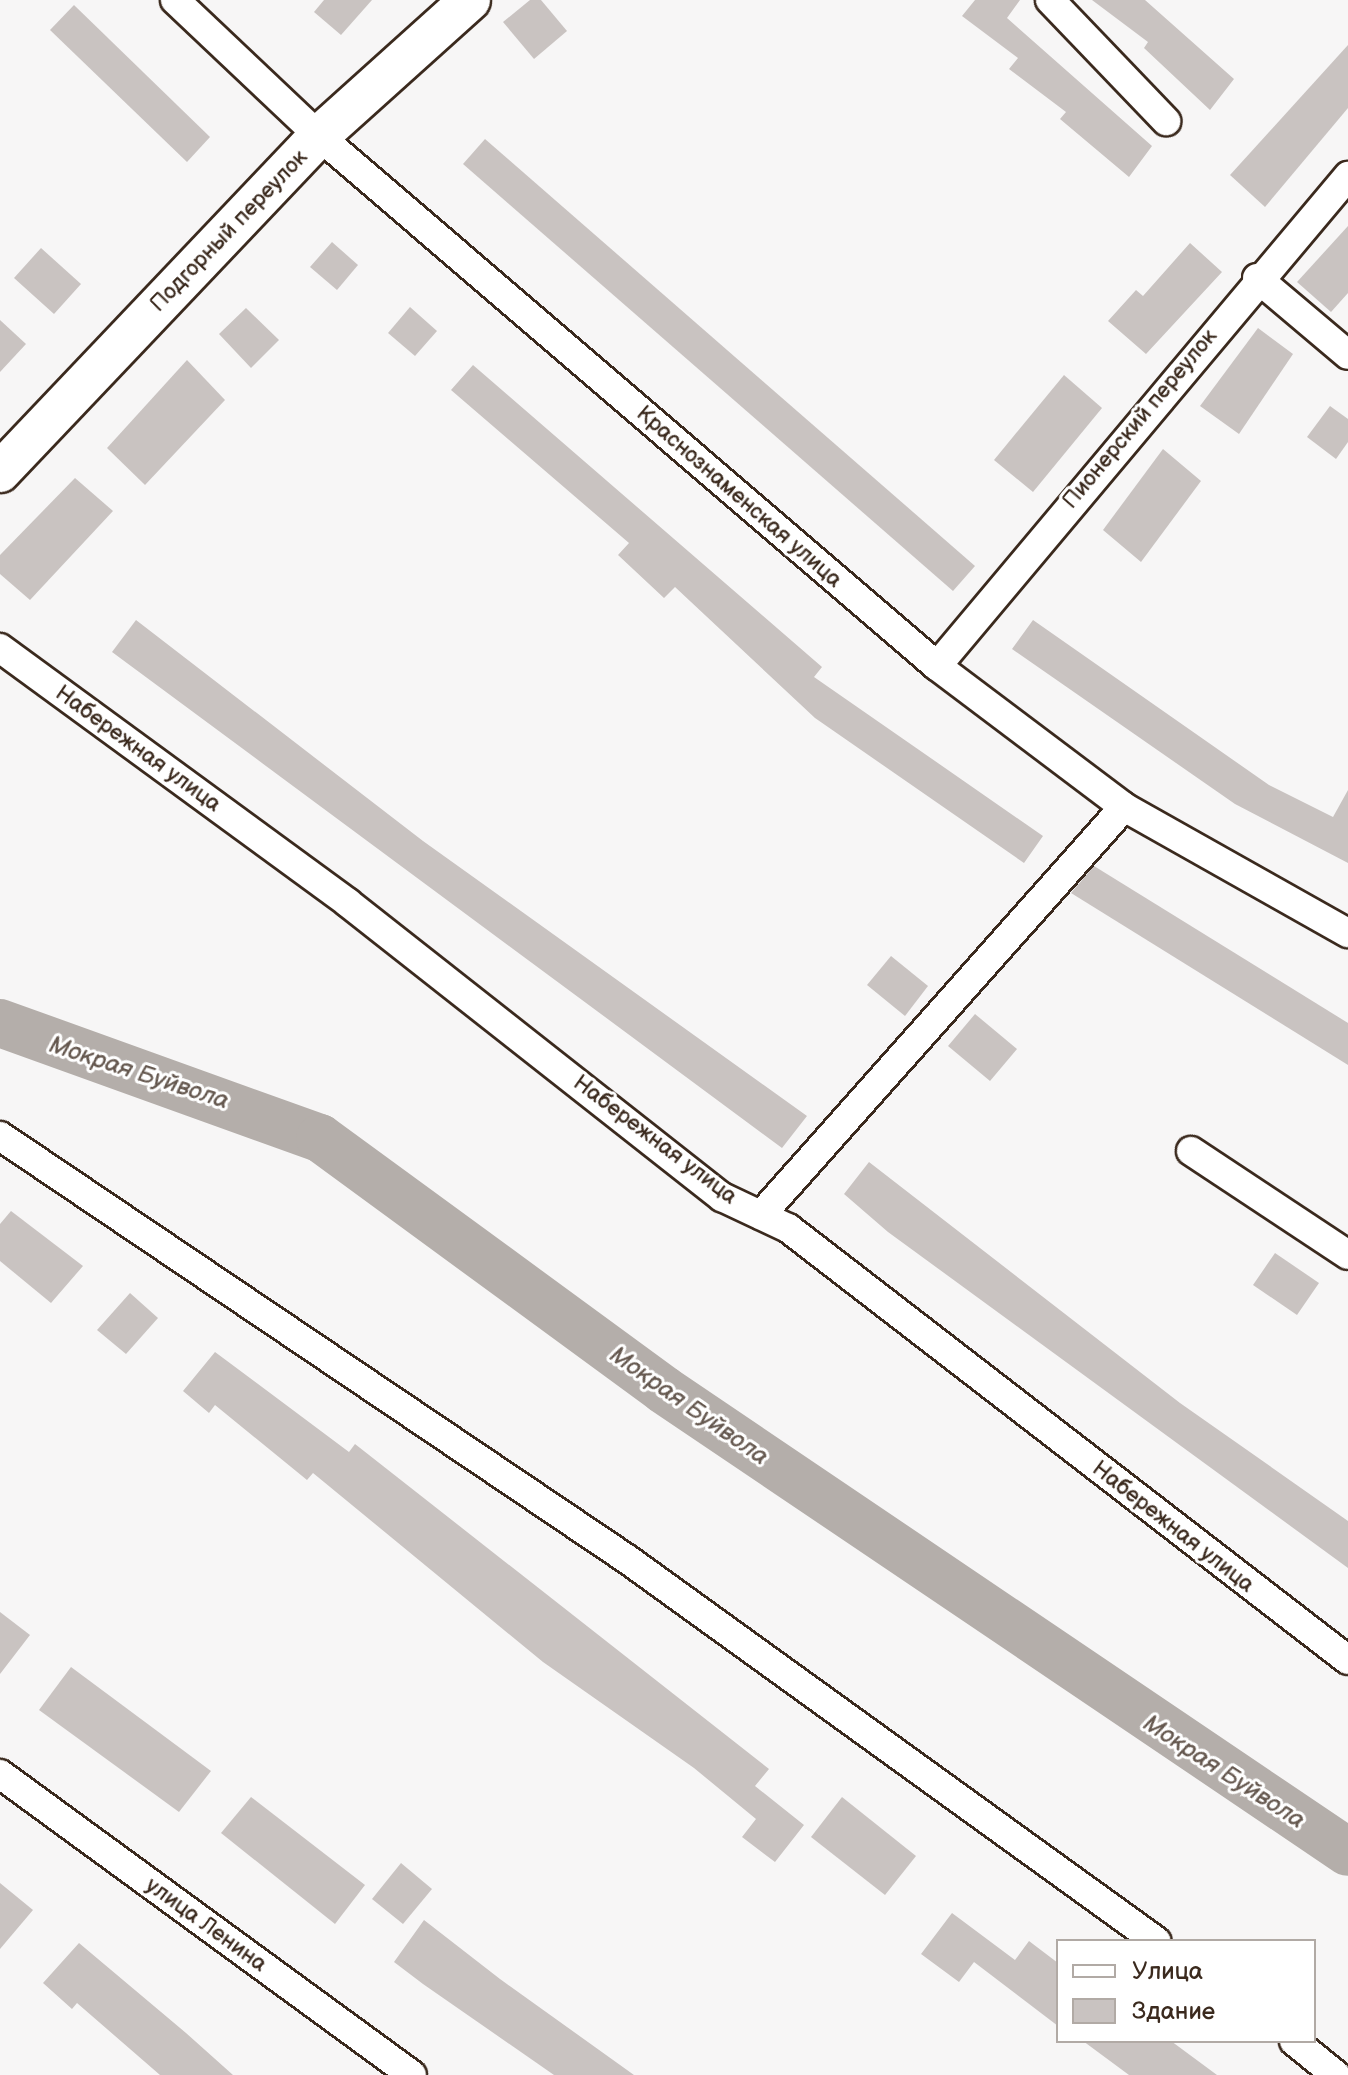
<!DOCTYPE html>
<meta charset="utf-8">
<style>
body{margin:0}
#map{position:relative;width:1348px;height:2075px;overflow:hidden;background:#f7f6f6;font-family:"Balsamiq Sans",sans-serif}
div>[style]{position:absolute}
.river>*{height:48px;margin:-24px;padding:0 24px;transform-origin:24px;border-radius:24px;background:#b4aeaa}
.building>*{inset:0;background:#c9c3c1}
.roads{filter:drop-shadow(2px 0 #3b2a1e) drop-shadow(-2px 0 #3b2a1e) drop-shadow(0 2px #3b2a1e) drop-shadow(0 -2px #3b2a1e)}
.street>*{height:28px;margin:-14px;padding:0 14px;transform-origin:14px;border-radius:14px;background:#fff}
.secondary>*{height:40px;margin:-20px;padding:0 20px;transform-origin:20px;border-radius:20px;background:#fff}
span{translate:-50% -50%;white-space:nowrap;text-align:center;line-height:1.15;-webkit-text-stroke:6px #fff;paint-order:stroke}
.street-label{font-size:22px;color:#3b2a1e}
.water-label{font-size:24px;color:#65584f;font-style:italic}
.legend{position:absolute;left:1056px;top:1939px;width:260px;height:104px;box-sizing:border-box;background:#fff;border:2px solid #b1aaa5;margin:0;padding:10px 14px;list-style:none;font-size:24px;color:#3b2a1e}
.legend li{display:flex;align-items:center;gap:16px;height:40px}
.legend b{width:40px;border:2px solid #b1aaa5}
</style>
<div id="map">
<div class="river">
<i style="left:0;top:1023px;width:340px;rotate:19.8deg"></i>
<i style="left:320px;top:1138px;width:426px;rotate:36.2deg"></i>
<i style="left:664px;top:1390px;width:825px;rotate:34.04deg"></i>
</div>
<div class="building">
<i style="clip-path:polygon(324px 0,372px 0,341px 35px,314px 12px)"></i>
<i style="clip-path:polygon(530px 0,541px 0,567px 31px,534px 59px,503px 22px)"></i>
<i style="clip-path:polygon(975px 0,1020px 0,1007px 18px,1152px 146px,1129px 177px,1060px 119px,1066px 112px,1009px 69px,1018px 58px,962px 16px)"></i>
<i style="clip-path:polygon(1092px 0,1145px 0,1234px 79px,1210px 110px,1144px 48px,1148px 42px)"></i>
<i style="clip-path:polygon(74px 5px,210px 137px,187px 162px,50px 30px)"></i>
<i style="clip-path:polygon(1348px 45px,1348px 108px,1265px 207px,1230px 175px)"></i>
<i style="clip-path:polygon(485px 139px,975px 566px,953px 591px,463px 164px)"></i>
<i style="clip-path:polygon(1348px 226px,1348px 293px,1331px 312px,1297px 282px)"></i>
<i style="clip-path:polygon(332px 242px,358px 265px,337px 290px,310px 267px)"></i>
<i style="clip-path:polygon(1190px 243px,1222px 272px,1146px 354px,1108px 321px,1136px 290px,1143px 296px)"></i>
<i style="clip-path:polygon(41px 248px,81px 284px,54px 314px,14px 278px)"></i>
<i style="clip-path:polygon(410px 307px,437px 331px,415px 356px,388px 333px)"></i>
<i style="clip-path:polygon(246px 308px,279px 340px,251px 368px,219px 334px)"></i>
<i style="clip-path:polygon(0 320px,26px 344px,0 372px)"></i>
<i style="clip-path:polygon(1258px 328px,1293px 354px,1239px 434px,1200px 406px)"></i>
<i style="clip-path:polygon(187px 360px,225px 400px,145px 485px,107px 448px)"></i>
<i style="clip-path:polygon(473px 365px,822px 667px,814px 677px,1043px 836px,1024px 863px,815px 718px,675px 587px,664px 598px,618px 555px,629px 543px,451px 390px)"></i>
<i style="clip-path:polygon(1064px 375px,1102px 408px,1033px 492px,994px 460px)"></i>
<i style="clip-path:polygon(1330px 406px,1348px 419px,1348px 442px,1336px 459px,1307px 437px)"></i>
<i style="clip-path:polygon(1163px 449px,1201px 481px,1141px 562px,1103px 530px)"></i>
<i style="clip-path:polygon(75px 478px,113px 511px,30px 600px,0 574px,0 555px)"></i>
<i style="clip-path:polygon(136px 620px,423px 841px,807px 1116px,782px 1148px,112px 652px)"></i>
<i style="clip-path:polygon(1033px 620px,1269px 785px,1333px 817px,1348px 790px,1348px 863px,1235px 804px,1012px 649px)"></i>
<i style="clip-path:polygon(1094px 866px,1348px 1023px,1348px 1065px,1071px 893px)"></i>
<i style="clip-path:polygon(891px 956px,928px 986px,905px 1016px,867px 985px)"></i>
<i style="clip-path:polygon(975px 1014px,1017px 1049px,990px 1081px,948px 1046px)"></i>
<i style="clip-path:polygon(869px 1162px,1180px 1403px,1348px 1521px,1348px 1568px,888px 1232px,844px 1194px)"></i>
<i style="clip-path:polygon(11px 1211px,83px 1266px,51px 1303px,0 1261px,0 1224px)"></i>
<i style="clip-path:polygon(1275px 1253px,1319px 1283px,1297px 1315px,1253px 1285px)"></i>
<i style="clip-path:polygon(130px 1293px,158px 1318px,126px 1354px,97px 1330px)"></i>
<i style="clip-path:polygon(215px 1352px,349px 1452px,355px 1444px,769px 1769px,755px 1786px,804px 1825px,775px 1862px,742px 1837px,756px 1819px,694px 1768px,543px 1662px,313px 1473px,307px 1480px,215px 1405px,209px 1413px,183px 1391px)"></i>
<i style="clip-path:polygon(0 1612px,30px 1635px,0 1674px)"></i>
<i style="clip-path:polygon(71px 1667px,211px 1771px,179px 1812px,39px 1710px)"></i>
<i style="clip-path:polygon(251px 1797px,365px 1885px,335px 1924px,221px 1833px)"></i>
<i style="clip-path:polygon(842px 1797px,916px 1856px,885px 1895px,811px 1837px)"></i>
<i style="clip-path:polygon(401px 1863px,432px 1889px,403px 1924px,372px 1899px)"></i>
<i style="clip-path:polygon(0 1883px,33px 1910px,0 1949px)"></i>
<i style="clip-path:polygon(952px 1913px,1015px 1960px,1029px 1941px,1058px 1963px,1058px 2026px,974px 1962px,959px 1982px,921px 1954px)"></i>
<i style="clip-path:polygon(424px 1920px,500px 1979px,634px 2075px,554px 2075px,423px 1984px,394px 1962px)"></i>
<i style="clip-path:polygon(79px 1943px,186px 2033px,233px 2075px,160px 2075px,77px 2003px,72px 2009px,43px 1983px)"></i>
<i style="clip-path:polygon(1083px 2041px,1171px 2041px,1217px 2075px,1129px 2075px)"></i>
</div>
<div class="roads">
<div class="street">
<i style="left:175px;top:0;width:198px;rotate:43.4deg"></i>
<i style="left:319px;top:136px;width:814px;rotate:40.62deg"></i>
<i style="left:937px;top:666px;width:234px;rotate:37deg"></i>
<i style="left:1124px;top:807px;width:257px;rotate:29.4deg"></i>
<i style="left:1050px;top:0;width:168px;rotate:46.2deg"></i>
<i style="left:1257px;top:278px;width:119px;rotate:40.2deg"></i>
<i style="left:0;top:648px;width:431px;rotate:36.2deg"></i>
<i style="left:348px;top:903px;width:476px;rotate:38.2deg"></i>
<i style="left:722px;top:1197px;width:73px;rotate:25.2deg"></i>
<i style="left:788px;top:1228px;width:707px;rotate:37.65deg"></i>
<i style="left:937px;top:666px;width:640px;rotate:-50.01deg"></i>
<i style="left:0;top:1136px;width:756px;rotate:34.01deg"></i>
<i style="left:627px;top:1559px;width:653px;rotate:35.83deg"></i>
<i style="left:1191px;top:1151px;width:188px;rotate:33.5deg"></i>
<i style="left:761px;top:1215px;width:546px;rotate:-48.34deg"></i>
<i style="left:0;top:1774px;width:510px;rotate:36.15deg"></i>
<i style="left:1294px;top:2041px;width:54px;rotate:39deg"></i>
</div>
<div class="secondary">
<i style="left:0;top:472px;width:463px;rotate:-46.5deg"></i>
<i style="left:319px;top:136px;width:203px;rotate:-42deg"></i>
</div>
</div>
<div class="street-label">
<span style="left:229px;top:231px;rotate:-46deg">Подгорный переулок</span>
<span style="left:1140px;top:419px;rotate:-50deg">Пионерский переулок</span>
<span style="left:739px;top:497px;rotate:41deg">Краснознаменская улица</span>
<span style="left:138px;top:749px;rotate:36deg">Набережная улица</span>
<span style="left:655px;top:1140px;rotate:37deg">Набережная улица</span>
<span style="left:1173px;top:1527px;rotate:38deg">Набережная улица</span>
<span style="left:206px;top:1925px;rotate:36deg">улица Ленина</span>
</div>
<div class="water-label">
<span style="left:139px;top:1073px;rotate:18deg">Мокрая Буйвола</span>
<span style="left:689px;top:1406px;rotate:35deg">Мокрая Буйвола</span>
<span style="left:1224px;top:1772px;rotate:33deg">Мокрая Буйвола</span>
</div>
<ul class="legend">
<li><b style="height:10px;background:#fff"></b>Улица</li>
<li><b style="height:22px;background:#c9c3c1"></b>Здание</li>
</ul>
</div>
